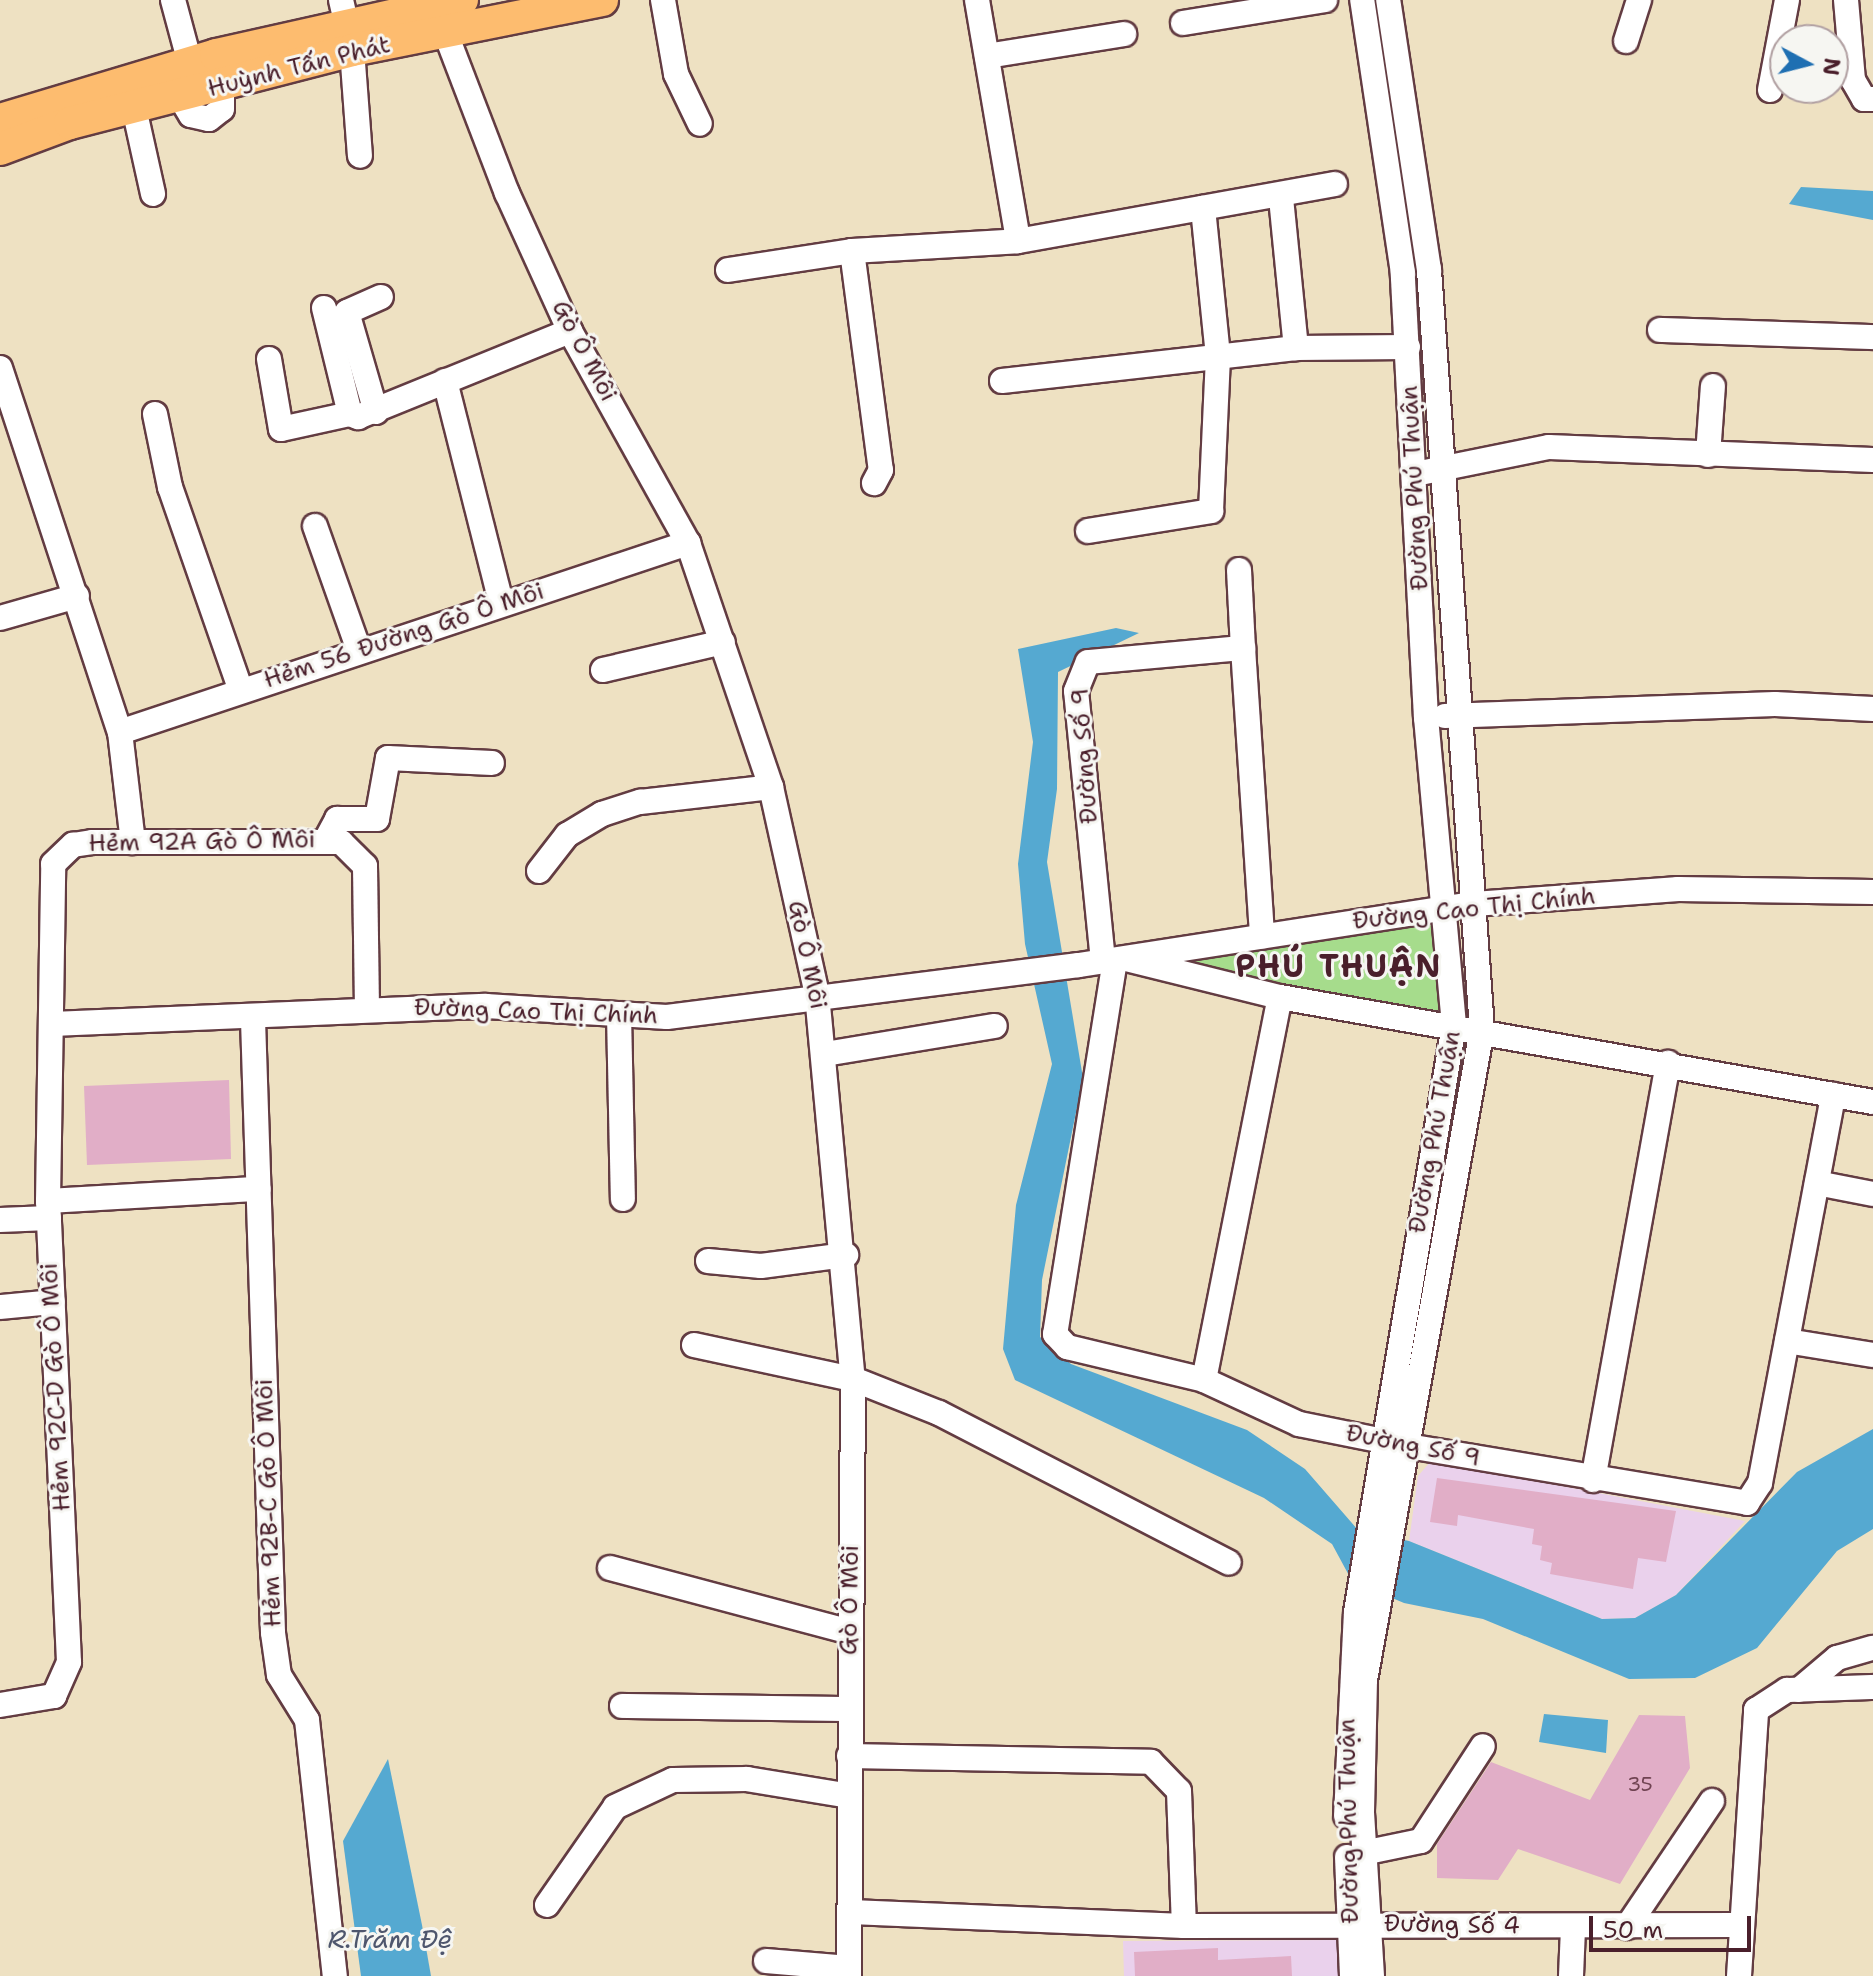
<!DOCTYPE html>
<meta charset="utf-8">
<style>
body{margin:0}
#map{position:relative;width:1873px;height:1976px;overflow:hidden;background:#eee1c2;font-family:"Shantell Sans",sans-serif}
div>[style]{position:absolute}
.built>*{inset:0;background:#ead1ec}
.green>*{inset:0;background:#a6dc8c}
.water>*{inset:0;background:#55a9d1}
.building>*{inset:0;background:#e1aec7}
.roads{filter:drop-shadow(2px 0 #633c42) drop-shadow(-2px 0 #633c42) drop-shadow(0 2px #633c42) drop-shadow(0 -2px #633c42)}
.minor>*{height:24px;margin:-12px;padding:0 12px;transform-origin:12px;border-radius:12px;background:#fff}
.major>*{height:32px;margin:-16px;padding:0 16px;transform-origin:16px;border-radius:16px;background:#fdbc6f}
span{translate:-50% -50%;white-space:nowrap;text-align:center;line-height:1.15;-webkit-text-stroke:6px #f6f6f2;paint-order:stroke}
.number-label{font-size:20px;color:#704352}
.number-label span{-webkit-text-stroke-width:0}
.street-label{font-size:24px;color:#4a1f2b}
.water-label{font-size:26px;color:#4e566d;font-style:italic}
.district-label{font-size:32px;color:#4a1f2b;font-weight:700;letter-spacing:2px}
.north{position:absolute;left:1769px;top:24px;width:80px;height:80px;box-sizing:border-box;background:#f6f6f2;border:2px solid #b1a0a2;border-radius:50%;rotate:97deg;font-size:22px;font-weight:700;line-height:32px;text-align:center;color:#4a1f2b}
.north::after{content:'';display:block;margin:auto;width:28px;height:36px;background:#1f6fb2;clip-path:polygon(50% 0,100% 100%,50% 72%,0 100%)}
.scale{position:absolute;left:1589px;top:1916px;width:162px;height:36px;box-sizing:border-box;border:4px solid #4a1f2b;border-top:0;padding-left:10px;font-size:24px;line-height:28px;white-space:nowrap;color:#4a1f2b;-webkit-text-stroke:6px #f6f6f2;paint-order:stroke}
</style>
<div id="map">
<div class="built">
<i style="clip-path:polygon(1431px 1461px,1745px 1521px,1676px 1595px,1635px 1618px,1602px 1619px,1409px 1541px,1418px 1476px)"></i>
<i style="clip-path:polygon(1345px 1940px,1346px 1976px,1124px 1976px,1123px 1941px)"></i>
</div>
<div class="green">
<i style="clip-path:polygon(1431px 920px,1440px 922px,1445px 1008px,1431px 1013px,1210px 975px,1179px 961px)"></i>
</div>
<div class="water">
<i style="clip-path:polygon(1801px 187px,1873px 191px,1873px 220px,1789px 204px)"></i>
<i style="clip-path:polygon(1116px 628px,1139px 633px,1058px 672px,1057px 789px,1047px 862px,1083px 1078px,1042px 1280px,1040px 1337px,1071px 1364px,1247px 1430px,1305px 1469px,1358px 1530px,1409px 1541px,1602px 1619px,1635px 1618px,1676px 1595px,1797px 1472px,1873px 1429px,1873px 1529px,1837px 1551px,1757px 1648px,1695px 1678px,1629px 1679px,1483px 1619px,1404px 1603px,1352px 1581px,1332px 1544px,1264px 1498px,1015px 1380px,1003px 1349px,1016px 1205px,1052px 1064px,1025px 944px,1018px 864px,1033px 742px,1018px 649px)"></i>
<i style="clip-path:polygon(1544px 1714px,1608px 1720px,1606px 1753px,1539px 1742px)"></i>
<i style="clip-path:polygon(388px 1759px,422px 1925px,431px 1976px,361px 1976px,343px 1841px)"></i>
</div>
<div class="building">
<i style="clip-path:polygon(229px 1080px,231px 1159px,87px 1165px,84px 1086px)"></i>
<i style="clip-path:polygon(1437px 1478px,1676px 1511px,1666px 1562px,1638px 1558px,1633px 1589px,1550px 1574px,1552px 1563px,1540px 1560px,1542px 1546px,1532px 1544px,1534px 1529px,1458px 1515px,1457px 1526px,1430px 1522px)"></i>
<i style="clip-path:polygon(1639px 1715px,1685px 1716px,1690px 1768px,1620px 1884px,1518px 1849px,1498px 1880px,1437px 1878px,1437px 1844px,1491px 1762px,1590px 1800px)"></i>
<i style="clip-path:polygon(1218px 1948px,1218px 1960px,1291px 1956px,1292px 1976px,1135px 1976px,1134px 1952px)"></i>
</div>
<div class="roads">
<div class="minor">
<i style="left:173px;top:0;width:65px;rotate:74.9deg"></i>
<i style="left:341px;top:0;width:26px;rotate:77deg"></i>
<i style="left:663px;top:0;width:75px;rotate:80deg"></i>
<i style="left:676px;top:74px;width:55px;rotate:64.4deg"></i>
<i style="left:977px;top:0;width:244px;rotate:80.3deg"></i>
<i style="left:1846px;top:0;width:80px;rotate:85deg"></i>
<i style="left:1853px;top:80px;width:22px;rotate:60deg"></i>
<i style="left:1864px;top:99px;width:9px"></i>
<i style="left:439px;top:16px;width:190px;rotate:69deg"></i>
<i style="left:507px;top:193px;width:152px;rotate:65.5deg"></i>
<i style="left:570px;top:331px;width:243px;rotate:60.9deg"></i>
<i style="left:688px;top:543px;width:258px;rotate:71.2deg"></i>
<i style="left:771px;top:787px;width:212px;rotate:77.5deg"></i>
<i style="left:817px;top:994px;width:387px;rotate:84.7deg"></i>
<i style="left:853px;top:1379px;width:597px;rotate:90.38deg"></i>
<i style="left:1183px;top:23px;width:144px;rotate:-9.2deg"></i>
<i style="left:1626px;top:41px;width:43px;rotate:-72.4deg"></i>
<i style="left:352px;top:50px;width:106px;rotate:85.7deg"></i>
<i style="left:987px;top:56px;width:139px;rotate:-9.1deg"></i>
<i style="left:1770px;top:90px;width:92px;rotate:-79.3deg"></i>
<i style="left:180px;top:97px;width:21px;rotate:59deg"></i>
<i style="left:191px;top:115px;width:18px;rotate:13deg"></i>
<i style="left:209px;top:119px;width:16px;rotate:-38deg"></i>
<i style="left:222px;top:109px;width:23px;rotate:-90deg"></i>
<i style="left:134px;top:108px;width:88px;rotate:77.5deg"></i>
<i style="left:1281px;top:198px;width:151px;rotate:84.3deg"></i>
<i style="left:852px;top:251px;width:221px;rotate:82.5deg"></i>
<i style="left:881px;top:470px;width:15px;rotate:118deg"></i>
<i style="left:728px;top:270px;width:125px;rotate:-8.7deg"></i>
<i style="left:852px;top:251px;width:166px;rotate:-3.4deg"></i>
<i style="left:1018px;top:241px;width:322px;rotate:-10.2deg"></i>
<i style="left:324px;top:308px;width:109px;rotate:76.2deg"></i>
<i style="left:350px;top:414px;width:9px;rotate:21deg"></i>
<i style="left:358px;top:417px;width:229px;rotate:-22.1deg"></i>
<i style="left:1660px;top:330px;width:213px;rotate:1.9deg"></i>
<i style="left:269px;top:359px;width:71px;rotate:80.3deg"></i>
<i style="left:281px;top:429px;width:71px;rotate:-12.3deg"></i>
<i style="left:0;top:368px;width:383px;rotate:71.8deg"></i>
<i style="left:120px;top:732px;width:111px;rotate:83.3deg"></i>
<i style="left:445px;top:381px;width:229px;rotate:75.8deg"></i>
<i style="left:1002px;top:381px;width:296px;rotate:-6.4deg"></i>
<i style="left:1296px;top:348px;width:112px;rotate:-0.5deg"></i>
<i style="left:376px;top:412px;width:104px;rotate:-106.2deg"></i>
<i style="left:347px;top:312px;width:37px;rotate:-24deg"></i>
<i style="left:155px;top:414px;width:75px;rotate:78.4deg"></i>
<i style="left:170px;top:487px;width:216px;rotate:70.8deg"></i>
<i style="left:1708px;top:455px;width:69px;rotate:-85.9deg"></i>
<i style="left:1425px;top:472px;width:126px;rotate:-11.4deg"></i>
<i style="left:1549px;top:447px;width:324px;rotate:2.3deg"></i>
<i style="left:315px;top:526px;width:132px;rotate:70.5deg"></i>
<i style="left:1088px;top:531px;width:125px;rotate:-9.2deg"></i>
<i style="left:1211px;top:511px;width:155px;rotate:-87.4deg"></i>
<i style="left:1218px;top:356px;width:149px;rotate:-95.8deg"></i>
<i style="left:1239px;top:570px;width:78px;rotate:87.1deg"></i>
<i style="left:0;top:618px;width:80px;rotate:-15.9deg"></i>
<i style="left:603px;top:670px;width:123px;rotate:-13.1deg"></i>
<i style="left:1445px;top:716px;width:330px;rotate:-2.1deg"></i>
<i style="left:1775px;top:704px;width:98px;rotate:2.9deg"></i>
<i style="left:120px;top:732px;width:599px;rotate:-18.4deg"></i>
<i style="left:326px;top:840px;width:24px;rotate:-62deg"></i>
<i style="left:337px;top:819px;width:40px"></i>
<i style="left:377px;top:819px;width:62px;rotate:-79.8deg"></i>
<i style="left:388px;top:758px;width:104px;rotate:2.8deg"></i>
<i style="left:539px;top:871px;width:46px;rotate:-52.1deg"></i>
<i style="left:567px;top:835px;width:41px;rotate:-31deg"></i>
<i style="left:602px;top:814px;width:40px;rotate:-18deg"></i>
<i style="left:640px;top:802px;width:132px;rotate:-6.5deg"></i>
<i style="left:1126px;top:959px;width:159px;rotate:13.9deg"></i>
<i style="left:1280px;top:997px;width:602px;rotate:10.04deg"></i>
<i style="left:1115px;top:960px;width:379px;rotate:99.1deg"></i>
<i style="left:1055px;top:1334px;width:18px;rotate:47deg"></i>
<i style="left:1067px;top:1347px;width:141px;rotate:13.5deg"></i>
<i style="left:1204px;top:1380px;width:105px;rotate:24.9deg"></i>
<i style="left:1299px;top:1424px;width:111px;rotate:11.4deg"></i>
<i style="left:1408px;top:1446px;width:344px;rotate:9.5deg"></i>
<i style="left:1747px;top:1503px;width:24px;rotate:-57deg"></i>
<i style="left:1760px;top:1483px;width:395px;rotate:-79.3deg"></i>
<i style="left:1103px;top:961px;width:271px;rotate:-95.7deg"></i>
<i style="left:1076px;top:691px;width:31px;rotate:-68deg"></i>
<i style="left:1088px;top:662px;width:156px;rotate:-5.2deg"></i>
<i style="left:1243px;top:648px;width:289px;rotate:86.2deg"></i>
<i style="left:619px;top:1014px;width:185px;rotate:88.8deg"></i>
<i style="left:253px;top:1020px;width:613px;rotate:88.13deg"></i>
<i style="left:273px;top:1633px;width:42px;rotate:81.9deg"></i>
<i style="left:279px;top:1675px;width:53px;rotate:58.1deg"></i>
<i style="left:307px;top:1720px;width:258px;rotate:83.8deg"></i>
<i style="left:52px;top:1024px;width:434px;rotate:-2.4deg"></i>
<i style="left:486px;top:1006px;width:181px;rotate:3.5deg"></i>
<i style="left:667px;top:1017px;width:415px;rotate:-7.2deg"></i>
<i style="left:1079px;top:965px;width:400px;rotate:-8.8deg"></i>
<i style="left:1474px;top:904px;width:205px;rotate:-4.2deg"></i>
<i style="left:1678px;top:889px;width:195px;rotate:0.9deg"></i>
<i style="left:825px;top:1054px;width:172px;rotate:-9.4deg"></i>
<i style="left:1817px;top:1183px;width:57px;rotate:11.1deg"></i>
<i style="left:48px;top:1201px;width:211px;rotate:-3.3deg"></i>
<i style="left:0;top:1220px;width:49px;rotate:-2.3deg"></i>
<i style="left:708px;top:1261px;width:53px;rotate:5.4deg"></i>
<i style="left:761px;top:1266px;width:86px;rotate:-7.4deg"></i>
<i style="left:0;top:1307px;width:53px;rotate:-5.4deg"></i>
<i style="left:1787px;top:1341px;width:87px;rotate:9.2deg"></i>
<i style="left:694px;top:1345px;width:163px;rotate:12.1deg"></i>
<i style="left:853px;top:1379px;width:92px;rotate:21.6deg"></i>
<i style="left:939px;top:1413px;width:326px;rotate:27.3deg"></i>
<i style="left:1204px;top:1380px;width:390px;rotate:-78.8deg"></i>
<i style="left:1593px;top:1480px;width:424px;rotate:-79.8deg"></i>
<i style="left:610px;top:1568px;width:248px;rotate:14.9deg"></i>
<i style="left:1799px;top:1690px;width:50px;rotate:-40.1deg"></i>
<i style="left:1837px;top:1658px;width:37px;rotate:-16deg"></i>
<i style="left:0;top:1705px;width:55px;rotate:-9.5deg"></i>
<i style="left:54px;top:1696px;width:37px;rotate:-66deg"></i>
<i style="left:69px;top:1662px;width:461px;rotate:-92.6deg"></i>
<i style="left:48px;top:1201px;width:337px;rotate:-89.1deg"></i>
<i style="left:53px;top:864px;width:28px;rotate:-44deg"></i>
<i style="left:73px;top:845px;width:19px;rotate:-9deg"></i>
<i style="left:92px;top:842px;width:249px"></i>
<i style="left:341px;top:842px;width:34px;rotate:45deg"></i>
<i style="left:365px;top:866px;width:144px;rotate:89.2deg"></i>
<i style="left:622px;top:1706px;width:227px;rotate:0.8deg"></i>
<i style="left:849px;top:1756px;width:302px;rotate:1.1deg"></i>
<i style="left:1151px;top:1762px;width:40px;rotate:46deg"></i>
<i style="left:1179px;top:1791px;width:135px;rotate:87.9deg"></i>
<i style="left:1346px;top:1816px;width:204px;rotate:-87.2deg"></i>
<i style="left:1356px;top:1612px;width:595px;rotate:-80.52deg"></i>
<i style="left:1454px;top:1025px;width:308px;rotate:-95.2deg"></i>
<i style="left:1426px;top:718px;width:446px;rotate:-93deg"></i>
<i style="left:1403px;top:273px;width:276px;rotate:-98.5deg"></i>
<i style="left:1363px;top:1853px;width:59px;rotate:-11.7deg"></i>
<i style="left:1421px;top:1841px;width:113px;rotate:-56.9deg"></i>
<i style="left:1347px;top:1857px;width:119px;rotate:87.6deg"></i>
<i style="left:547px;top:1905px;width:119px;rotate:-55.2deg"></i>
<i style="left:615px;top:1807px;width:64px;rotate:-25deg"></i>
<i style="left:673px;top:1780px;width:74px;rotate:-0.8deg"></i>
<i style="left:747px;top:1779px;width:104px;rotate:9.4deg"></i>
<i style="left:851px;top:1912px;width:333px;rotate:2.4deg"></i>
<i style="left:1184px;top:1926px;width:556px;rotate:-0.1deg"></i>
<i style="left:1627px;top:1927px;width:152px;rotate:-56deg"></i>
<i style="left:766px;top:1961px;width:83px;rotate:4.8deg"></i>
<i style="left:1372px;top:1976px;width:164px;rotate:-93.5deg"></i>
<i style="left:1362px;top:1812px;width:132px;rotate:-88.7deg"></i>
<i style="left:1365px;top:1680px;width:660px;rotate:-79.8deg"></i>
<i style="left:1482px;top:1030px;width:762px;rotate:-93.99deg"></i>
<i style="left:1429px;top:270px;width:273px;rotate:-98.6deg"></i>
<i style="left:1571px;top:1976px;width:48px;rotate:-87.6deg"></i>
<i style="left:1739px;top:1976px;width:267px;rotate:-86.3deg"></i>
<i style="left:1756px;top:1710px;width:37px;rotate:-33deg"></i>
<i style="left:1787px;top:1690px;width:86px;rotate:-2deg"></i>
</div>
<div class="major">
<i style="left:0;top:120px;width:226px;rotate:-16.7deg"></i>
<i style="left:216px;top:55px;width:252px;rotate:-12.6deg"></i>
<i style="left:0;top:149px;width:75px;rotate:-20.4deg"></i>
<i style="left:70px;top:123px;width:291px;rotate:-14.5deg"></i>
<i style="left:352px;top:50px;width:255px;rotate:-11.3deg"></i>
</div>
</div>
<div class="number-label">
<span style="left:1640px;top:1784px">35</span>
</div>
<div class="street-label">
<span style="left:299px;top:67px;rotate:-14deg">Huỳnh Tấn Phát</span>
<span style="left:584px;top:351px;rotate:62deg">Gò Ô Môi</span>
<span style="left:1415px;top:488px;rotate:-93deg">Đường Phú Thuận</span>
<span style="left:404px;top:636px;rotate:-18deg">Hẻm 56 Đường Gò Ô Môi</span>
<span style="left:1085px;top:756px;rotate:-94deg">Đường Số 9</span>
<span style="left:202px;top:842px;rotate:-1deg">Hẻm 92A Gò Ô Môi</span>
<span style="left:1474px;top:909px;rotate:-6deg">Đường Cao Thị Chính</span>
<span style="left:807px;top:955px;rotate:78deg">Gò Ô Môi</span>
<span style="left:536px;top:1012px;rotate:2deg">Đường Cao Thị Chính</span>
<span style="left:1435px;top:1132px;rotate:-80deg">Đường Phú Thuận</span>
<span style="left:56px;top:1387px;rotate:-93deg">Hẻm 92C-D Gò Ô Môi</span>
<span style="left:1413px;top:1446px;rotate:11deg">Đường Số 9</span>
<span style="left:269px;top:1503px;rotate:-92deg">Hẻm 92B-C Gò Ô Môi</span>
<span style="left:850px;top:1600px;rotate:-89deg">Gò Ô Môi</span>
<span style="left:1349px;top:1821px;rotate:-91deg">Đường Phú Thuận</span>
<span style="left:1452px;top:1925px;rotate:1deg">Đường Số 4</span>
</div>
<div class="water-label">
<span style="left:390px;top:1939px">R.Trăm Đệ</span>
</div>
<div class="district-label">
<span style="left:1339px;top:966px">PHÚ THUẬN</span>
</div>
<div class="north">N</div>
<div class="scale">50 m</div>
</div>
